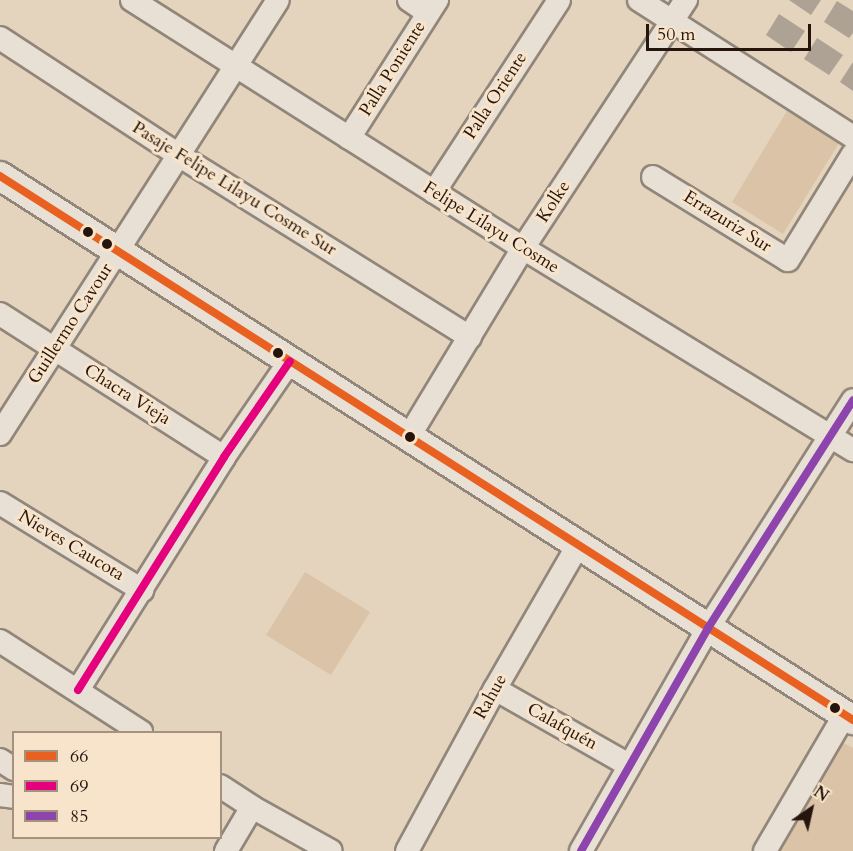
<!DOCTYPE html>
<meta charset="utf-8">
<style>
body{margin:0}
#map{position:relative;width:853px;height:851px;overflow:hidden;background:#e4d4be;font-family:Cardo,serif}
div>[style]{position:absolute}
.green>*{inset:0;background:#dac3a6}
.building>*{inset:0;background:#aea294}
.roads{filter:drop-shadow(2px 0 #918679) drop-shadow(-2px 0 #918679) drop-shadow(0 2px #918679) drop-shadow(0 -2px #918679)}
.minor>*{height:22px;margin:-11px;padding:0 11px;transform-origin:11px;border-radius:11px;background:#e8e0d5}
.tertiary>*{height:28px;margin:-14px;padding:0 14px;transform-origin:14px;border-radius:14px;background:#e8e0d5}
.bus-1>*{height:8px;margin:-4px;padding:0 4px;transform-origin:4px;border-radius:4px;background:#e86121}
.bus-2>*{height:8px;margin:-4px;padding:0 4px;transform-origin:4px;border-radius:4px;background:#e5007d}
.bus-3>*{height:8px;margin:-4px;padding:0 4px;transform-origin:4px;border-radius:4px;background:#8e44ad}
.dots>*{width:16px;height:16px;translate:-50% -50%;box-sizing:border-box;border:3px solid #f8e4ca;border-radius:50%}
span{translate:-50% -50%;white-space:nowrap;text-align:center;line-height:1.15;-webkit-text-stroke:6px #f8e4ca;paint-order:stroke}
.street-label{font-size:18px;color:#25150d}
.legend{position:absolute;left:12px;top:731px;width:210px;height:108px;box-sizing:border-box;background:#f8e4ca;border:2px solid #a4917e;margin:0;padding:8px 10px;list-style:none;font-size:18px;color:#25150d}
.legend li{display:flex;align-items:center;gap:12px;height:30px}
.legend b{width:30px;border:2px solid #a4917e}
.north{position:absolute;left:781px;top:779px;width:60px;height:60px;-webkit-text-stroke:4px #f8e4ca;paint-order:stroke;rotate:34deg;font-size:16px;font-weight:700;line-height:24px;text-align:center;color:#25150d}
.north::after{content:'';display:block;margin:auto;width:21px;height:27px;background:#25150d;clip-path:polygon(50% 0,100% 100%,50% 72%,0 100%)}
.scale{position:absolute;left:646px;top:24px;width:165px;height:27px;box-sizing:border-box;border:3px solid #25150d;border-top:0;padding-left:8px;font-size:18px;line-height:21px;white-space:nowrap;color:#25150d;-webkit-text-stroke:4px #f8e4ca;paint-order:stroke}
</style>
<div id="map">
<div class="green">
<i style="clip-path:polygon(787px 111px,839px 143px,783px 234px,732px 202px)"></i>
<i style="clip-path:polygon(305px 572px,370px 612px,331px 675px,266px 635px)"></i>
<i style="clip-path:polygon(840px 741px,853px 748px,853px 851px,775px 851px)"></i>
</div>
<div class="building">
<i style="clip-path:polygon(789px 0,821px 0,811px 15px)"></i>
<i style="clip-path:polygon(837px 1px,853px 11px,853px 33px,849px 38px,824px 22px)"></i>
<i style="clip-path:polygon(779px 14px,805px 31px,791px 52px,766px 35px)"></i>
<i style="clip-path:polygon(817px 38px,843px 55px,829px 75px,804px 59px)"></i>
<i style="clip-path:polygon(853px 62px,853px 91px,840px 82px)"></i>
</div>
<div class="roads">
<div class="minor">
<i style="left:132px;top:0;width:463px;rotate:32.4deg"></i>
<i style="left:523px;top:248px;width:387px;rotate:31.5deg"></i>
<i style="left:409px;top:0;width:23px;rotate:34deg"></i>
<i style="left:639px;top:0;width:254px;rotate:32.6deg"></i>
<i style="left:0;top:38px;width:215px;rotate:33.2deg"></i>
<i style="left:180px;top:156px;width:342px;rotate:32deg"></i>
<i style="left:349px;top:138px;width:164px;rotate:-57.5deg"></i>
<i style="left:653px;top:177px;width:158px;rotate:31.6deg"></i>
<i style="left:788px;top:260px;width:124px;rotate:-58.5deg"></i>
<i style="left:434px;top:192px;width:229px;rotate:-56.9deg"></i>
<i style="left:0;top:314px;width:266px;rotate:32.6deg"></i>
<i style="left:0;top:434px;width:515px;rotate:-57.36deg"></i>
<i style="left:408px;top:438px;width:222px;rotate:-58.8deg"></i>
<i style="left:523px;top:248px;width:297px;rotate:-56.7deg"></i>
<i style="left:0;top:503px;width:167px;rotate:31.5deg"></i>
<i style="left:0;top:641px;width:168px;rotate:32.8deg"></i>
<i style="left:495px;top:689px;width:154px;rotate:29.6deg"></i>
<i style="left:78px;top:690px;width:275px;rotate:-57.9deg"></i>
<i style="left:224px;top:457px;width:116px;rotate:-55.5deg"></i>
<i style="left:0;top:760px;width:17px;rotate:33deg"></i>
<i style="left:220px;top:786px;width:38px;rotate:33deg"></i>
<i style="left:252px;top:807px;width:90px;rotate:29.1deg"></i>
<i style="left:0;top:795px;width:14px;rotate:8deg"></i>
<i style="left:226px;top:851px;width:51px;rotate:-59.4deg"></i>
<i style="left:407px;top:851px;width:184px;rotate:-61.5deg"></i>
<i style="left:495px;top:689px;width:166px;rotate:-60deg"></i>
<i style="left:581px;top:851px;width:257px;rotate:-60.3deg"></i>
<i style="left:708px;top:628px;width:270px;rotate:-57.5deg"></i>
<i style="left:765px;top:851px;width:159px;rotate:-59.7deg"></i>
</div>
<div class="tertiary">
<i style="left:0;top:176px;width:1012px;rotate:32.53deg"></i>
</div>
</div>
<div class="bus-1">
<i style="left:0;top:176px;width:1012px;rotate:32.53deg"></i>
</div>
<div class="bus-2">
<i style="left:78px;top:690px;width:275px;rotate:-57.9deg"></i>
<i style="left:224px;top:457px;width:116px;rotate:-55.5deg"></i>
</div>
<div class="bus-3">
<i style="left:581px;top:851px;width:257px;rotate:-60.3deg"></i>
<i style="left:708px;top:628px;width:270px;rotate:-57.5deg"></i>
</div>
<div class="dots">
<i style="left:88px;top:232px;background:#25150d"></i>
<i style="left:107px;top:244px;background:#25150d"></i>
<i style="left:278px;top:353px;background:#25150d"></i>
<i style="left:410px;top:437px;background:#25150d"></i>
<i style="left:835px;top:708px;background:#25150d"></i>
</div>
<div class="street-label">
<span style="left:393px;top:69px;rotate:-58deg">Palla Poniente</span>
<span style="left:496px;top:96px;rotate:-57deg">Palla Oriente</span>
<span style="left:234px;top:189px;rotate:32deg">Pasaje Felipe Lilayu Cosme Sur</span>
<span style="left:554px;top:202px;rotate:-57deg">Kolke</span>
<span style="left:727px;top:222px;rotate:32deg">Errazuriz Sur</span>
<span style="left:491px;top:228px;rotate:32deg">Felipe Lilayu Cosme</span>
<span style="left:71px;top:324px;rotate:-57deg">Guillermo Cavour</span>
<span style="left:127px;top:395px;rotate:32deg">Chacra Vieja</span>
<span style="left:71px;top:546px;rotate:31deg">Nieves Caucota</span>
<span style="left:491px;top:697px;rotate:-61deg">Rahue</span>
<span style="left:562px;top:727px;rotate:29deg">Calafquén</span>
</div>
<ul class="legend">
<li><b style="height:8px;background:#e86121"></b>66</li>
<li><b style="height:8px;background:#e5007d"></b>69</li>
<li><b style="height:8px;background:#8e44ad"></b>85</li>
</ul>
<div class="north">N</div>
<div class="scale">50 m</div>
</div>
